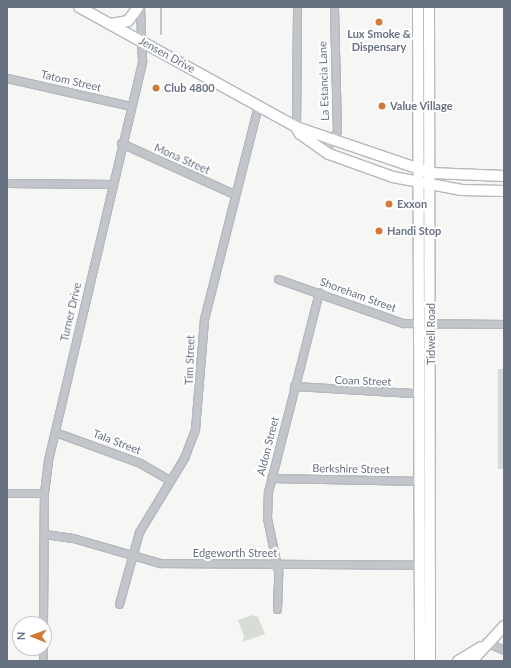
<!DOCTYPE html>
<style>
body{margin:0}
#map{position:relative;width:511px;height:668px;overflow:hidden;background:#f6f6f4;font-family:Lato,sans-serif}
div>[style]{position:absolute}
.green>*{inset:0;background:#d7ddd5}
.stream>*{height:2px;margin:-1px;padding:0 1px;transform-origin:1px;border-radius:1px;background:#bec5cb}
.roads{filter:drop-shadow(1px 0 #b5b8bd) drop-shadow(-1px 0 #b5b8bd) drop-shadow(0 1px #b5b8bd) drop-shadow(0 -1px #b5b8bd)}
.street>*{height:7px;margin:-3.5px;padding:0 3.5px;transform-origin:3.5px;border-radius:3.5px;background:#c2c5c9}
.secondary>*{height:10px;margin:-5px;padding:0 5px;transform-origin:5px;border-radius:5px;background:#fff}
.dots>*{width:11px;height:11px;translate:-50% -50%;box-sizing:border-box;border:2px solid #fff;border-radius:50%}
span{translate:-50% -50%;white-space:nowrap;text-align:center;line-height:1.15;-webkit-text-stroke:4px #fff;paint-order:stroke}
.poi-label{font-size:11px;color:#687182;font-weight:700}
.left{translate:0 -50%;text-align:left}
.street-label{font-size:11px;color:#687182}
.frame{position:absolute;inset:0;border:8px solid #687182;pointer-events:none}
.north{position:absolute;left:12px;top:616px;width:40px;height:40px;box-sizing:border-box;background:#fff;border:1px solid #c3c6cd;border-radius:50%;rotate:271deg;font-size:11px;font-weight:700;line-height:16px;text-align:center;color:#687182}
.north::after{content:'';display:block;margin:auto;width:14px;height:18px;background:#d27b38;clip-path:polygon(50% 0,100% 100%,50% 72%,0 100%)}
</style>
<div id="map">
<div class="green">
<i style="clip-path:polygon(498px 369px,504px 369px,504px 469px,498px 469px)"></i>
<i style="clip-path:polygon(253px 615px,258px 617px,265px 634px,242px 642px,244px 637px,238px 620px)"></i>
</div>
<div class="stream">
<i style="left:161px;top:34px;width:27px;rotate:-90deg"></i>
</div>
<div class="roads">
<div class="street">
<i style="left:7px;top:78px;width:126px;rotate:12.8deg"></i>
<i style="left:296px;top:127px;width:120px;rotate:-89.5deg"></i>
<i style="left:121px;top:143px;width:124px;rotate:24.3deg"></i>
<i style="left:325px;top:151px;width:23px;rotate:-59deg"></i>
<i style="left:337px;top:131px;width:124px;rotate:-91.4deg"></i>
<i style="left:7px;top:183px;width:105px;rotate:0.5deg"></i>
<i style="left:278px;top:279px;width:133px;rotate:19.4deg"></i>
<i style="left:403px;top:323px;width:101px;rotate:0.6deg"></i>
<i style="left:294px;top:386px;width:136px;rotate:3.4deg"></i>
<i style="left:55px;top:432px;width:90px;rotate:20deg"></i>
<i style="left:140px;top:463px;width:34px;rotate:30deg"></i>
<i style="left:271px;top:478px;width:152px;rotate:1.1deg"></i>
<i style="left:7px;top:493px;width:37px"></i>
<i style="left:44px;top:534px;width:29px;rotate:8deg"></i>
<i style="left:73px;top:538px;width:91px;rotate:16deg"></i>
<i style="left:160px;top:563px;width:263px;rotate:0.4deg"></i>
<i style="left:119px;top:604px;width:75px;rotate:-74.5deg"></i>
<i style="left:139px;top:532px;width:87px;rotate:-58.7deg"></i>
<i style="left:184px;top:458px;width:31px;rotate:-69deg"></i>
<i style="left:195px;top:429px;width:110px;rotate:-85.3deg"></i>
<i style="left:204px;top:319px;width:221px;rotate:-75.8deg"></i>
<i style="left:277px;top:609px;width:38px;rotate:-88deg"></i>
<i style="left:278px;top:571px;width:54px;rotate:-101.7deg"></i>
<i style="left:267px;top:518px;width:26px;rotate:-88deg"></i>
<i style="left:268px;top:492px;width:206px;rotate:-75.7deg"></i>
<i style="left:43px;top:624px;width:131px;rotate:-89.6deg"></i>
<i style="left:44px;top:493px;width:33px;rotate:-83deg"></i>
<i style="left:48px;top:460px;width:410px;rotate:-76.7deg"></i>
<i style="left:142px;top:61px;width:54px;rotate:-92.1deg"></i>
<i style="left:486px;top:642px;width:20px;rotate:24deg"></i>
<i style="left:43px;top:661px;width:13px;rotate:-90deg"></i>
</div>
<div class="secondary">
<i style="left:79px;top:7px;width:248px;rotate:28.9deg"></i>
<i style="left:296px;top:127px;width:143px;rotate:18.8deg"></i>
<i style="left:431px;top:173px;width:73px;rotate:2.4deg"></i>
<i style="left:418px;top:7px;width:654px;rotate:89.82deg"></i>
<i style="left:429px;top:7px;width:654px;rotate:89.91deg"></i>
<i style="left:111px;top:24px;width:17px;rotate:-10deg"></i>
<i style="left:128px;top:21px;width:17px;rotate:-54deg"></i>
<i style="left:296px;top:127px;width:8px;rotate:60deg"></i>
<i style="left:300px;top:134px;width:35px;rotate:35deg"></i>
<i style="left:329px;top:154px;width:68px;rotate:19.8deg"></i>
<i style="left:393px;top:177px;width:70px;rotate:10.7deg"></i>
<i style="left:462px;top:190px;width:42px;rotate:1.4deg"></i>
<i style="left:458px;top:661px;width:27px;rotate:-31deg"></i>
<i style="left:472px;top:661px;width:47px;rotate:-47.6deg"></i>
</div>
</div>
<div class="dots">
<i style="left:379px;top:22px;background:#d27b38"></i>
<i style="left:156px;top:88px;background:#d27b38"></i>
<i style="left:382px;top:106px;background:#d27b38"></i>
<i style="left:389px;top:204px;background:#d27b38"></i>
<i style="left:379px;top:231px;background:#d27b38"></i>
</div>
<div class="poi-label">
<span style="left:379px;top:41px">Lux Smoke &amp;<br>Dispensary</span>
<span class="left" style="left:164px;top:88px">Club 4800</span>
<span class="left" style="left:390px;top:106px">Value Village</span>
<span class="left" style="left:397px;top:204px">Exxon</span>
<span class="left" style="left:387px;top:231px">Handi Stop</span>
</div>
<div class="street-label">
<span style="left:167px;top:55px;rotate:29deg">Jensen Drive</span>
<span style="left:71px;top:81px;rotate:13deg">Tatom Street</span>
<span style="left:324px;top:81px;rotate:-92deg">La Estancia Lane</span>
<span style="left:182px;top:159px;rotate:24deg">Mona Street</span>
<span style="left:358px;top:295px;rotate:20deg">Shoreham Street</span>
<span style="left:71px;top:312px;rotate:-77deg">Turner Drive</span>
<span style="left:431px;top:334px;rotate:-90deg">Tidwell Road</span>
<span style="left:190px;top:360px;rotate:-88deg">Tim Street</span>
<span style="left:363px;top:381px;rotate:2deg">Coan Street</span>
<span style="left:117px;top:442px;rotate:21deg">Tala Street</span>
<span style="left:268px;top:446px;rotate:-76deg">Aldon Street</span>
<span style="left:351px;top:469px;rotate:1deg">Berkshire Street</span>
<span style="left:235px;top:553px">Edgeworth Street</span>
</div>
<div class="frame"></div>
<div class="north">N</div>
</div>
